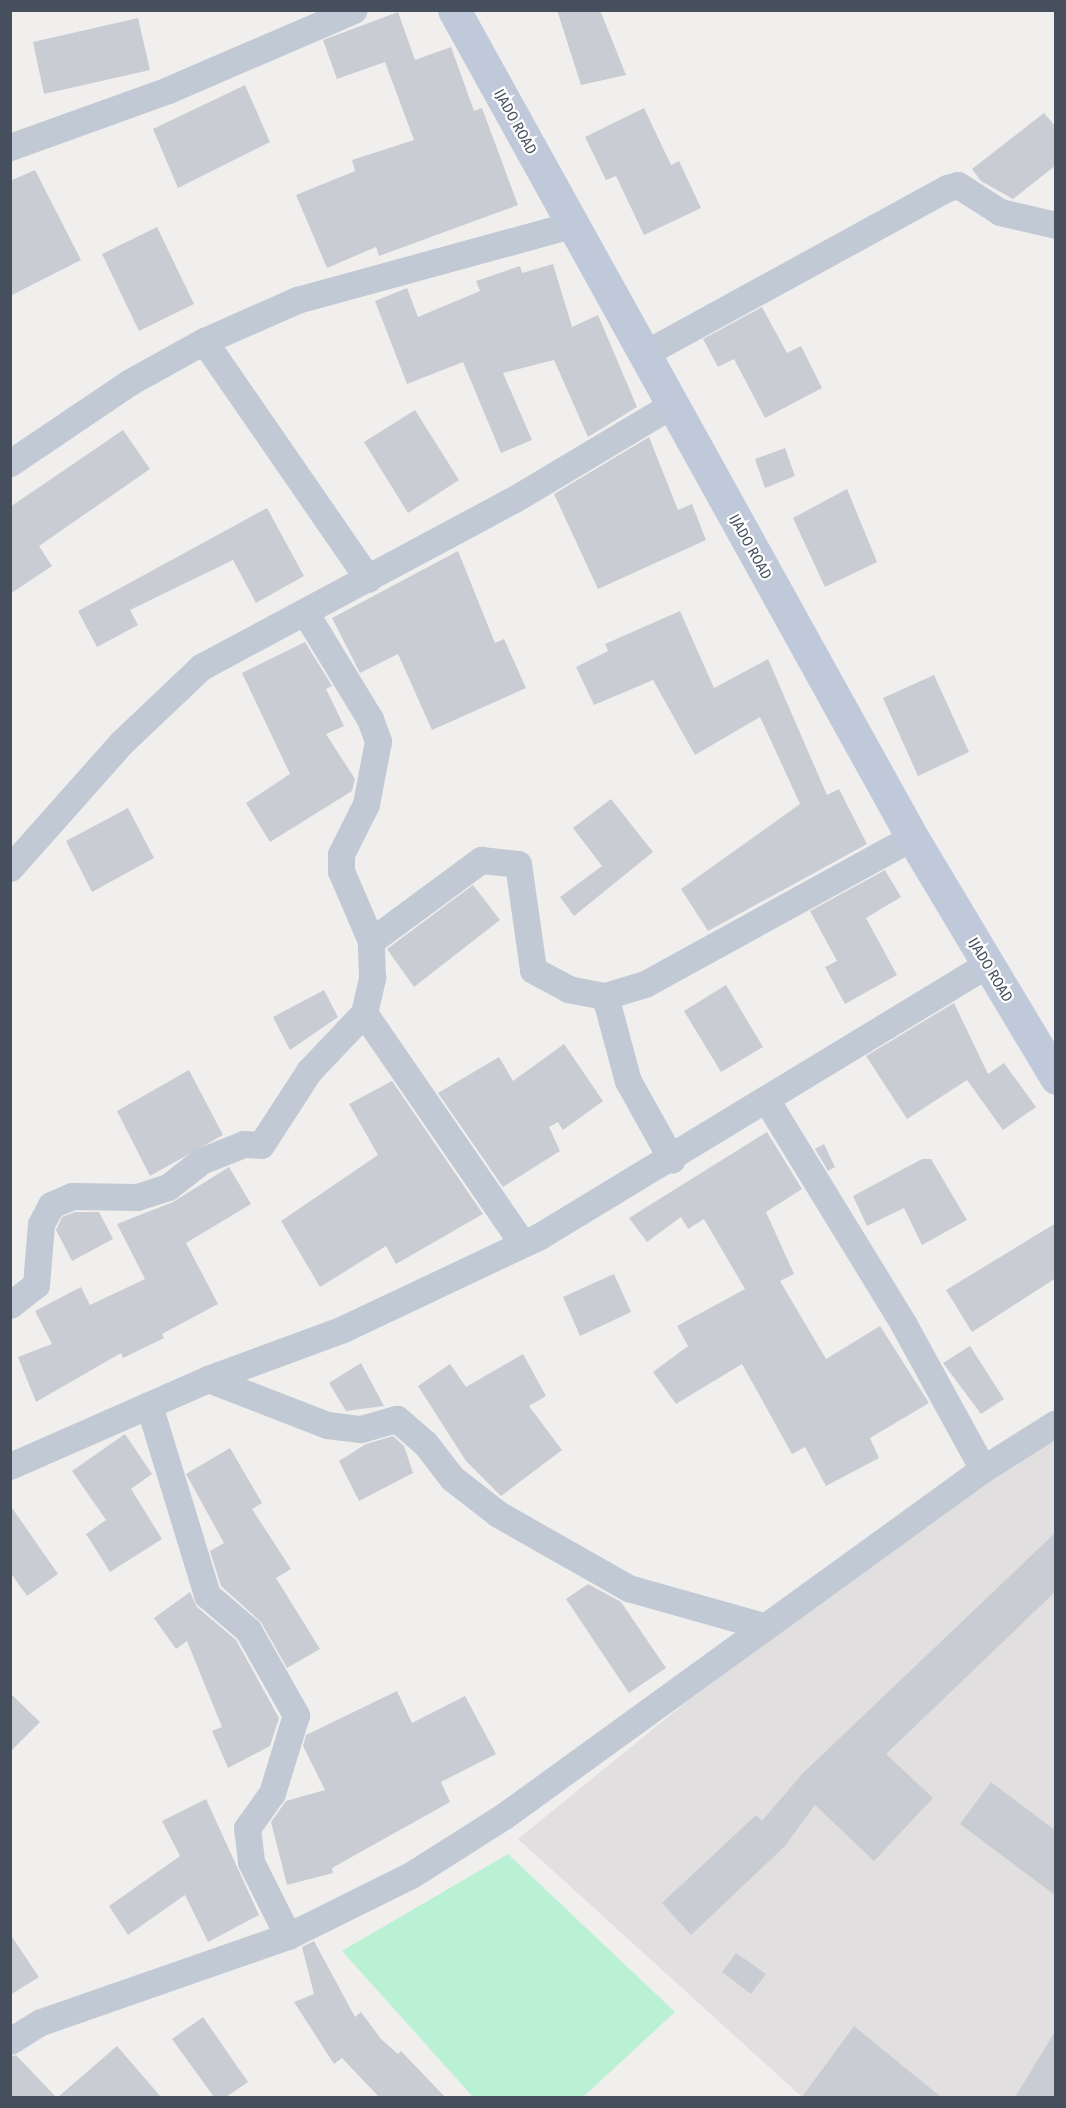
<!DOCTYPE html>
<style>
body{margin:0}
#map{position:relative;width:1066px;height:2108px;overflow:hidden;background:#f1eeee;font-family:"Fira Sans Condensed",sans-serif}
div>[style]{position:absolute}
.education>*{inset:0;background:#e2dfe0}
.green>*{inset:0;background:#baf1d5}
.building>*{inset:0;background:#caccd4}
.street>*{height:27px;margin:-13.5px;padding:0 13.5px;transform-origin:13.5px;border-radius:13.5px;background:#c1c9d4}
.secondary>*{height:33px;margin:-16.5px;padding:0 16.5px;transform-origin:16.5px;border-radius:16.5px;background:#c0c9d9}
span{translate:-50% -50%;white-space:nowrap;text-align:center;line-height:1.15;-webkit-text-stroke:4.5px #fff;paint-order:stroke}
.street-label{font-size:15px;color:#454f5d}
.frame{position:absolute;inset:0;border:12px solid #454f5d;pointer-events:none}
</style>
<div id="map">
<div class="education">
<i style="clip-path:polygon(1055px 1432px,1055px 2097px,802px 2097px,518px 1839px,690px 1699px)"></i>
</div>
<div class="green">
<i style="clip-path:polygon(508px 1854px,675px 2012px,583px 2097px,473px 2097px,342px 1951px)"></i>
</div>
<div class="building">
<i style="clip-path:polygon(557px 10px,600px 10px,626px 75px,581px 85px)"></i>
<i style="clip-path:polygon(398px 12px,415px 60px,451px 47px,474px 111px,482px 108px,518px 205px,379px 256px,376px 247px,327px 268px,296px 195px,355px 171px,352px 160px,414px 140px,385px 62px,337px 79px,323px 40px)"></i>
<i style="clip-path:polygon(138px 18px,150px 70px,44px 94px,33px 42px)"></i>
<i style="clip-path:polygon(245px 85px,270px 142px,178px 188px,153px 129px)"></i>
<i style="clip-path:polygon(644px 108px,671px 165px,679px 161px,701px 208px,644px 235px,616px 176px,606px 180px,585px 137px)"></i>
<i style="clip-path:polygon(1044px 113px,1056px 127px,1056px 165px,1013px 199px,981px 181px,972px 169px)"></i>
<i style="clip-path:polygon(35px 170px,81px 260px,10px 296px,10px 181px)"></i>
<i style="clip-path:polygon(157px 227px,194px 304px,139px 331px,102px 254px)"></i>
<i style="clip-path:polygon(553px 264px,572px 327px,598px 315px,637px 407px,588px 437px,554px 360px,503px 373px,532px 440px,501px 453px,463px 362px,407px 384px,375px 301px,407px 288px,418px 317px,480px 291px,476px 281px,520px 266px,522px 273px)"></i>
<i style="clip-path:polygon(762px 307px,787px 353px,801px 346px,822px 388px,765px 418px,734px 359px,718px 367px,703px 339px)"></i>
<i style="clip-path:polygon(415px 410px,459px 480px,408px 513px,364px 442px)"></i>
<i style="clip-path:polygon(123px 430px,150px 469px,39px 546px,52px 566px,10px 594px,10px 507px)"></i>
<i style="clip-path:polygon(649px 437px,678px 510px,692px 504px,706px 540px,598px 589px,554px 494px)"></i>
<i style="clip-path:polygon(785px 448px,795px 476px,765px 488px,755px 459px)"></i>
<i style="clip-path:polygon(847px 489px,877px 562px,825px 587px,793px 518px)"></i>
<i style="clip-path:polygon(267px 508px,304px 576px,256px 603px,233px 560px,130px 610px,138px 625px,97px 647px,78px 611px)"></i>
<i style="clip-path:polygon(458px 551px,495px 643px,504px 639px,526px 688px,432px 730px,398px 654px,360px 673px,332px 618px)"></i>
<i style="clip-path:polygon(680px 611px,714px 688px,768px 659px,827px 795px,839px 789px,867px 844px,708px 931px,681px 889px,800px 804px,760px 717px,695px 755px,653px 680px,594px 705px,576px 667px,608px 651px,605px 644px)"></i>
<i style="clip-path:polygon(305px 642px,332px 686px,326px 689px,344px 726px,326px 734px,355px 779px,352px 791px,270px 842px,246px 803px,290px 774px,242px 673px)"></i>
<i style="clip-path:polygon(934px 675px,969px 752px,918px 776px,883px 698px)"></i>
<i style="clip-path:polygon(611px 799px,653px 852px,574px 916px,560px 897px,602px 866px,573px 828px)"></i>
<i style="clip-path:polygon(128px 808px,154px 858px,92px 892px,66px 841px)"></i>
<i style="clip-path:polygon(885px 870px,901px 897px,866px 918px,897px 975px,845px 1004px,825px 967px,837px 961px,810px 911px)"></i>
<i style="clip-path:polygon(473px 885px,500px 920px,414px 987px,387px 949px)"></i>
<i style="clip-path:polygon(726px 985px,763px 1047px,721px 1072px,684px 1011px)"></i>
<i style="clip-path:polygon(324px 990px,338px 1017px,290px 1050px,273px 1017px)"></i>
<i style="clip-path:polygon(954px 1003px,988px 1074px,1004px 1063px,1036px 1107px,1003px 1130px,967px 1080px,907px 1119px,866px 1056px)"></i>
<i style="clip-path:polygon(564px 1044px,603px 1101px,563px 1130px,558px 1122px,549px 1127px,560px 1151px,503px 1187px,438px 1093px,499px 1057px,513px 1081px)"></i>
<i style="clip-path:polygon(189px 1070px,223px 1135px,150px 1176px,117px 1111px)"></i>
<i style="clip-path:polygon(392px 1081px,483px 1214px,396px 1264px,386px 1246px,320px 1287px,281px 1221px,378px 1155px,349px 1104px)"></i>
<i style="clip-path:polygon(767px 1132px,802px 1189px,766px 1212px,794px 1274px,780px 1281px,826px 1359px,880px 1326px,929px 1403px,870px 1438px,879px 1458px,826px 1486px,805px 1447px,792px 1454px,742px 1364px,676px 1404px,653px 1372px,688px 1346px,677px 1326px,745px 1289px,704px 1219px,688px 1229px,681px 1217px,647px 1242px,629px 1218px)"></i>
<i style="clip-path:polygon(824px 1144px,835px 1167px,828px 1171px,815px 1149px)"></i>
<i style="clip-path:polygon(922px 1159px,931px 1159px,967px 1220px,922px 1245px,904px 1208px,867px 1226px,853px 1196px)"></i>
<i style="clip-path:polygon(229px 1167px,251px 1204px,186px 1243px,218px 1304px,162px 1334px,164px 1338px,123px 1358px,121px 1353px,36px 1402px,18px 1357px,52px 1344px,35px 1311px,81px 1287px,90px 1305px,145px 1279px,117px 1224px,173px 1202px)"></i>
<i style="clip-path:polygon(75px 1212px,99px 1212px,113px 1239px,72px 1261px,56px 1230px,62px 1217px)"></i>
<i style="clip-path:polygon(1056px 1223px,1056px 1278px,972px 1332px,946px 1290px)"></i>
<i style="clip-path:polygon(614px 1274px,631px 1312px,580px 1336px,563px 1297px)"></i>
<i style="clip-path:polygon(970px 1346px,1004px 1399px,981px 1414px,943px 1363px)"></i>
<i style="clip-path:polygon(523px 1354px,546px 1396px,529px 1406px,562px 1450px,501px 1496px,466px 1461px,418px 1386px,450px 1364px,466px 1387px)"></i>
<i style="clip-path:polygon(361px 1363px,384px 1406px,346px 1411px,329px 1383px)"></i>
<i style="clip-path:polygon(125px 1434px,152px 1474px,131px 1489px,162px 1539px,110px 1572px,86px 1534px,106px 1520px,72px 1471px)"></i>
<i style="clip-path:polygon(393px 1436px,404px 1446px,413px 1473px,359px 1501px,339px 1461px,366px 1444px)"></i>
<i style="clip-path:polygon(230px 1448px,262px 1503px,252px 1509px,291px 1569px,276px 1578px,320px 1649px,287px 1668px,261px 1622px,221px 1586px,210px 1551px,224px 1543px,186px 1474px)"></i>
<i style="clip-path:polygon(10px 1505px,58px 1574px,27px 1596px,10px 1572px)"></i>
<i style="clip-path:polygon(1056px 1532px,1056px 1591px,886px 1754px,933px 1798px,874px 1861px,815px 1805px,785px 1846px,691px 1935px,662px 1903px,756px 1815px,762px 1821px,802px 1774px)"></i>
<i style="clip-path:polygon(588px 1584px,621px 1602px,666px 1668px,629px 1693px,566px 1599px)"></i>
<i style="clip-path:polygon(190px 1592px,197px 1607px,236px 1640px,279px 1718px,270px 1746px,228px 1768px,212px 1731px,222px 1727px,187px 1641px,176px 1649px,154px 1618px)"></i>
<i style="clip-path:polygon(397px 1691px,412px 1723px,465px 1696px,496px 1754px,441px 1782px,450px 1802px,332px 1868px,333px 1873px,287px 1885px,271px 1822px,286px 1801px,325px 1790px,303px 1746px,306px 1735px)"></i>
<i style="clip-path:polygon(10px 1693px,40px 1722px,10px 1752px)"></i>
<i style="clip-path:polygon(991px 1782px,1056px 1831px,1056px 1896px,960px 1824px)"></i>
<i style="clip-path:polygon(206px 1799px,259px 1915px,208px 1942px,185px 1895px,128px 1935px,109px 1906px,180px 1856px,162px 1821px)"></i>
<i style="clip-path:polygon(10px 1934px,39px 1977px,10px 1995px)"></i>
<i style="clip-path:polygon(314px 1941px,355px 2017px,361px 2012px,381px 2039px,398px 2054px,401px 2051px,445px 2097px,379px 2097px,342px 2058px,334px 2064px,294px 2002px,314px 1994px,302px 1947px)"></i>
<i style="clip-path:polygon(736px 1953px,766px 1974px,751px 1994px,722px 1972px)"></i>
<i style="clip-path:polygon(203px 2017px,248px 2082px,226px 2097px,214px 2097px,172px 2039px)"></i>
<i style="clip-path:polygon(854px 2026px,941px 2097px,802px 2097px)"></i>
<i style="clip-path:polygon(1056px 2030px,1056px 2097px,1015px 2097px)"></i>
<i style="clip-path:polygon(117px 2046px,161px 2097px,58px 2097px)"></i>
<i style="clip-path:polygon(16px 2055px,56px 2097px,10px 2097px,10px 2057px)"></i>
</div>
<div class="street">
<i style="left:10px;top:147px;width:168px;rotate:-19.8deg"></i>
<i style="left:168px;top:90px;width:202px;rotate:-23.3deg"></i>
<i style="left:204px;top:341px;width:289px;rotate:55.4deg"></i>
<i style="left:642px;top:355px;width:348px;rotate:-28.7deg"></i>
<i style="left:947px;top:188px;width:11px;rotate:-15deg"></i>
<i style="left:958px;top:185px;width:50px;rotate:32.7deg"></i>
<i style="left:1000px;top:212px;width:57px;rotate:13.1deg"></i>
<i style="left:10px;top:463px;width:145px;rotate:-34deg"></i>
<i style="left:130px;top:382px;width:85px;rotate:-29deg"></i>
<i style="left:204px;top:341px;width:102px;rotate:-23.8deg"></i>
<i style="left:297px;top:300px;width:284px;rotate:-15.3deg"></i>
<i style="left:10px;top:868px;width:169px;rotate:-48.4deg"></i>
<i style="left:122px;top:742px;width:109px;rotate:-43.5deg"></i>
<i style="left:201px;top:667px;width:354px;rotate:-28.2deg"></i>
<i style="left:513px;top:500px;width:183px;rotate:-30.9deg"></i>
<i style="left:371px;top:941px;width:137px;rotate:-36.4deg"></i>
<i style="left:481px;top:860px;width:37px;rotate:6deg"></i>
<i style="left:518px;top:864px;width:107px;rotate:81.9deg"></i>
<i style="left:533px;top:970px;width:40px;rotate:28deg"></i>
<i style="left:568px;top:989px;width:38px;rotate:11deg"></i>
<i style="left:605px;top:996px;width:42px;rotate:-16.7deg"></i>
<i style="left:645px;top:984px;width:305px;rotate:-28.8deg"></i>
<i style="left:605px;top:996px;width:88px;rotate:74.9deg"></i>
<i style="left:628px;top:1081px;width:90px;rotate:60.9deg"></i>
<i style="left:364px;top:1013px;width:280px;rotate:55.5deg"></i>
<i style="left:767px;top:1101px;width:263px;rotate:58.5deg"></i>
<i style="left:904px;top:1325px;width:164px;rotate:61.3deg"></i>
<i style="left:10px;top:1305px;width:33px;rotate:-38deg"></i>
<i style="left:36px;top:1285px;width:61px;rotate:-85.3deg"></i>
<i style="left:41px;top:1224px;width:21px;rotate:-62deg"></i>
<i style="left:51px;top:1205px;width:23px;rotate:-23deg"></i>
<i style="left:72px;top:1196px;width:65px;rotate:0.9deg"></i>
<i style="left:137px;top:1197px;width:33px;rotate:-18deg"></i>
<i style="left:168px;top:1187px;width:42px;rotate:-38.2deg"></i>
<i style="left:201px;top:1161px;width:46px;rotate:-21.6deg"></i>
<i style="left:244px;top:1144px;width:17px;rotate:3deg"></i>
<i style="left:261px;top:1145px;width:88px;rotate:-57deg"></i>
<i style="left:309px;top:1071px;width:80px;rotate:-46.5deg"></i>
<i style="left:364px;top:1013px;width:37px;rotate:-77deg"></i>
<i style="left:372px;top:977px;width:36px;rotate:-92deg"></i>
<i style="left:371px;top:941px;width:76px;rotate:-113.2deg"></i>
<i style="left:341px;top:871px;width:17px;rotate:-90deg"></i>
<i style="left:341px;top:854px;width:56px;rotate:-63.4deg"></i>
<i style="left:366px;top:804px;width:64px;rotate:-79.2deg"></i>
<i style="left:378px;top:741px;width:23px;rotate:-110deg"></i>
<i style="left:370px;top:719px;width:125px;rotate:-121.3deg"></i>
<i style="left:208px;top:1379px;width:128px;rotate:21.1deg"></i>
<i style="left:327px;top:1425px;width:34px;rotate:7deg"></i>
<i style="left:361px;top:1429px;width:37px;rotate:-16deg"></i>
<i style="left:397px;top:1419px;width:37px;rotate:41deg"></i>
<i style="left:425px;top:1443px;width:44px;rotate:52.4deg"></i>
<i style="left:452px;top:1478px;width:58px;rotate:38deg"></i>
<i style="left:498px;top:1514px;width:150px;rotate:29.6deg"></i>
<i style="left:628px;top:1588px;width:140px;rotate:15.7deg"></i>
<i style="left:149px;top:1405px;width:199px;rotate:73deg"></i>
<i style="left:207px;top:1595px;width:54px;rotate:40.5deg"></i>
<i style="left:248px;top:1630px;width:98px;rotate:60.5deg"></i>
<i style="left:296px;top:1715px;width:82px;rotate:107.1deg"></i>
<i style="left:272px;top:1793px;width:43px;rotate:125.5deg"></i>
<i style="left:247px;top:1828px;width:34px;rotate:83deg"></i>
<i style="left:251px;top:1862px;width:83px;rotate:63.4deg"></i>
<i style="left:10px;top:1466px;width:216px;rotate:-23.7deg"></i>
<i style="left:208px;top:1379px;width:144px;rotate:-20.3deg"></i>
<i style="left:343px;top:1329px;width:216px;rotate:-25.3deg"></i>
<i style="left:538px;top:1237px;width:524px;rotate:-31.26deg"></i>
<i style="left:10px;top:2041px;width:36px;rotate:-32deg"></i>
<i style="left:41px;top:2022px;width:262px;rotate:-19.2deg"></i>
<i style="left:288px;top:1936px;width:137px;rotate:-26.4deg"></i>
<i style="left:411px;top:1875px;width:110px;rotate:-32.4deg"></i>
<i style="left:504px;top:1816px;width:591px;rotate:-35.92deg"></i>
<i style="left:983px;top:1469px;width:86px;rotate:-32.2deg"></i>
</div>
<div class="secondary">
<i style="left:454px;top:10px;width:945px;rotate:61.02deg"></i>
<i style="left:912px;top:837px;width:281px;rotate:59.1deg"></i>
</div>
<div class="street-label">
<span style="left:515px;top:122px;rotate:61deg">IJADO ROAD</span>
<span style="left:750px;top:547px;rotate:61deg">IJADO ROAD</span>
<span style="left:990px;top:970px;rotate:59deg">IJADO ROAD</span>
</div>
<div class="frame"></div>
</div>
